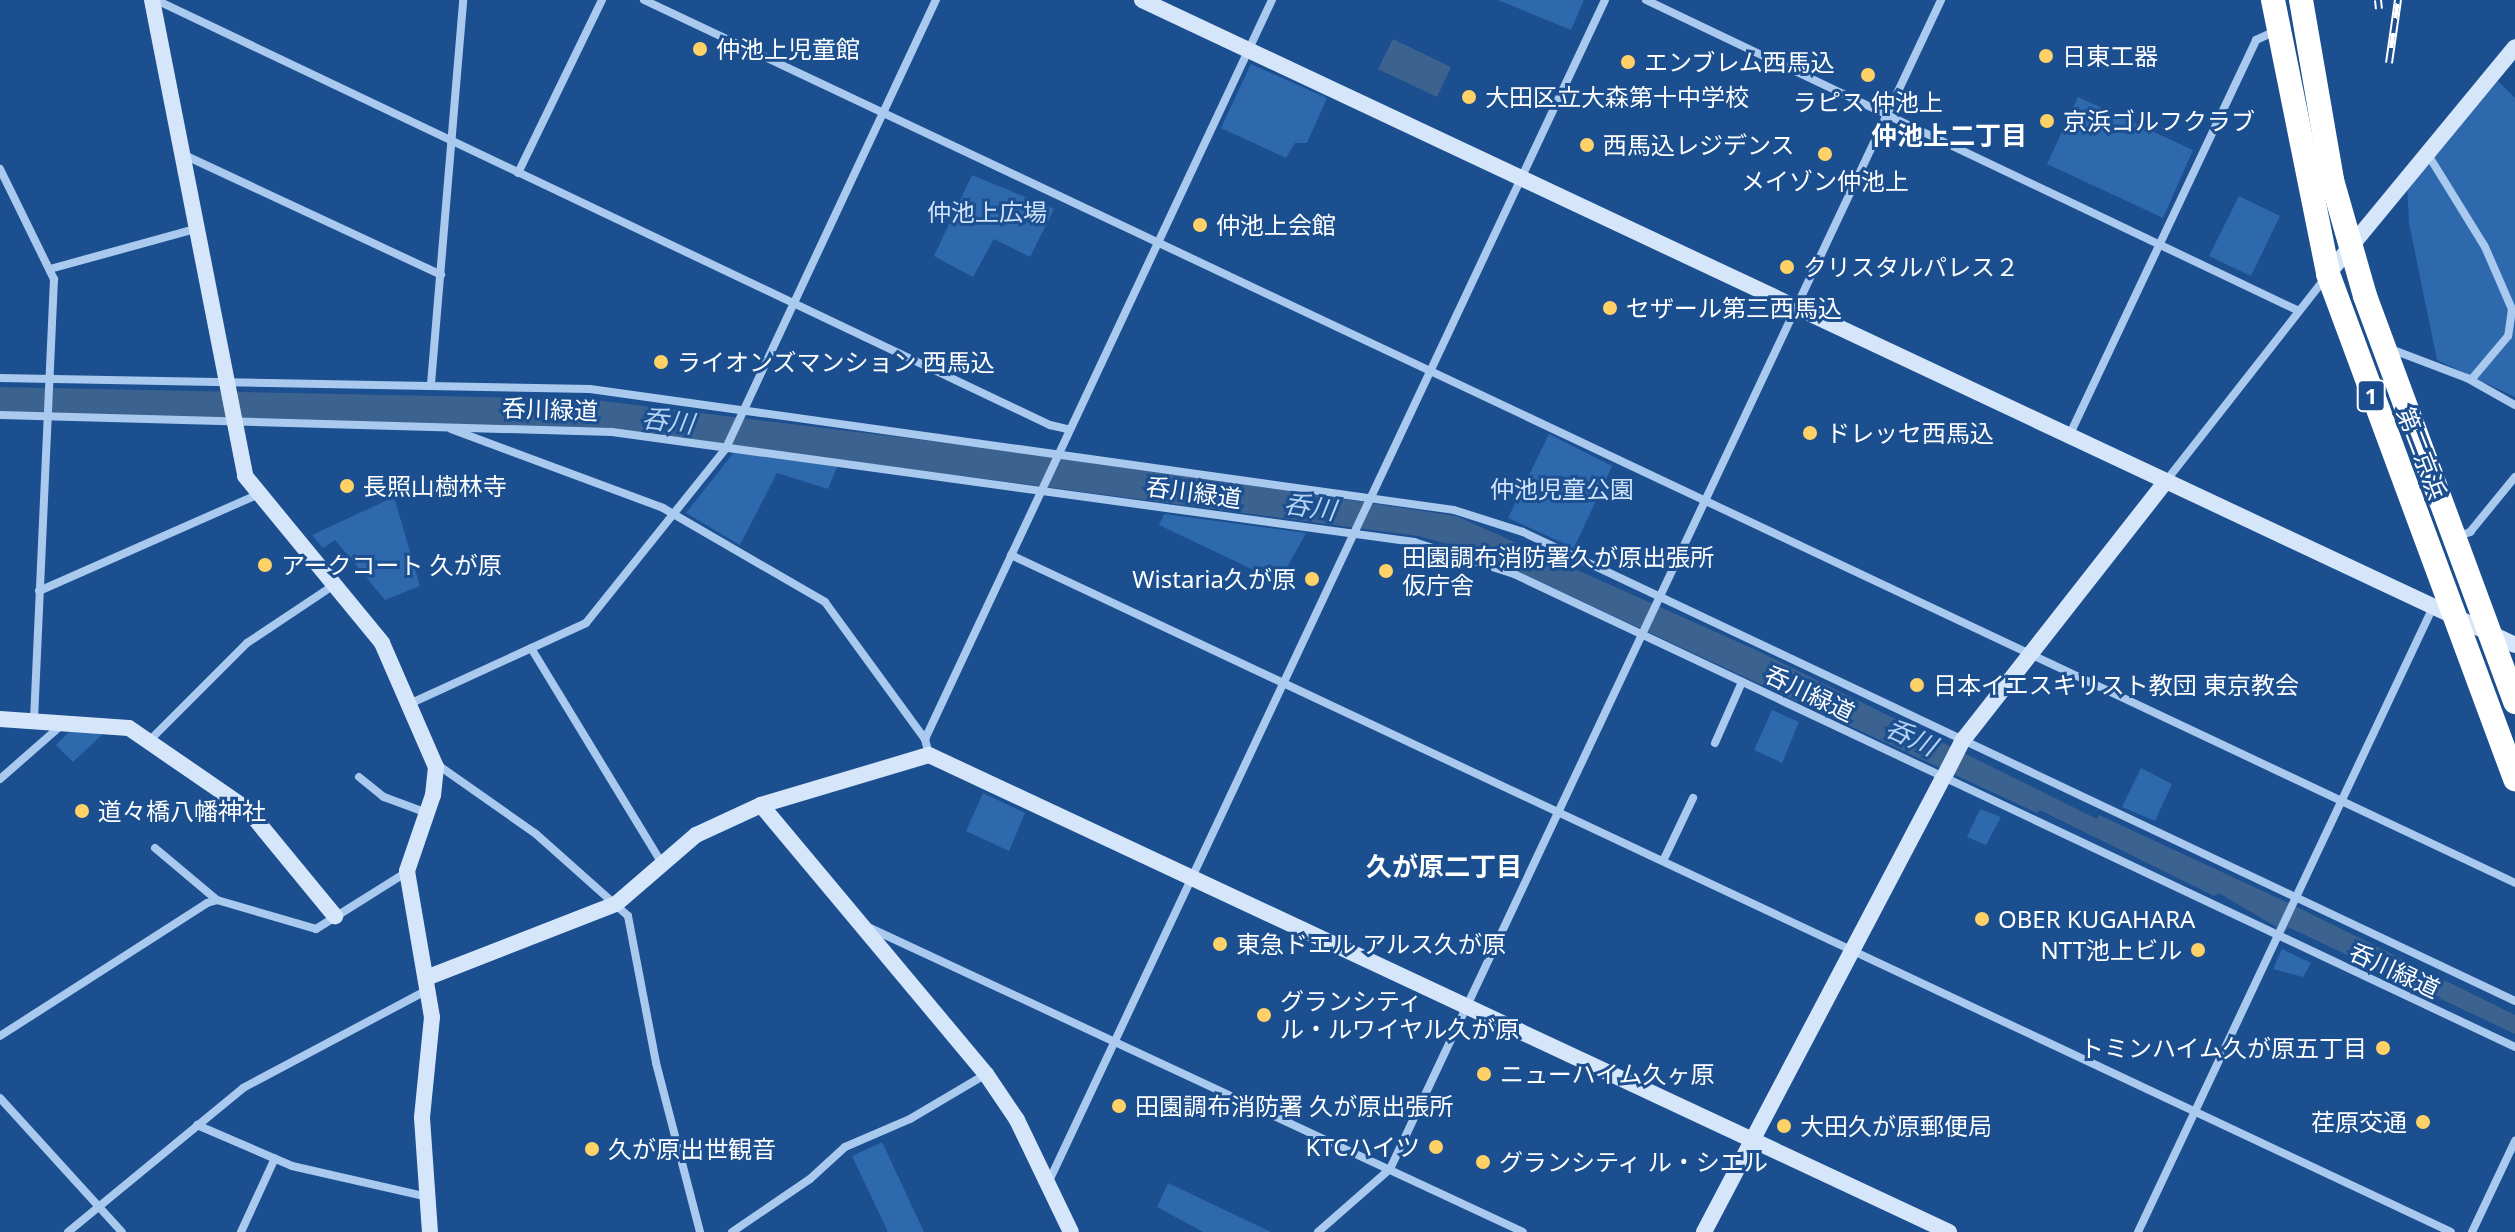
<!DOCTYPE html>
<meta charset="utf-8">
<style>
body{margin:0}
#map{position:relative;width:2515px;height:1232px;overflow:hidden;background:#1b4f8f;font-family:"Noto Sans","Noto Sans JP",sans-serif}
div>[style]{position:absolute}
.green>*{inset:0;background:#2e69ad}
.water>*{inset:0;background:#3c6290}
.street>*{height:8px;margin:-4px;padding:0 4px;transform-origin:4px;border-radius:4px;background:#a9c9ee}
.secondary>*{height:16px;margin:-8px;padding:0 8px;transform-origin:8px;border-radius:8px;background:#d6e6fa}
.highway>*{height:24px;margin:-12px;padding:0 12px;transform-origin:12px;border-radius:12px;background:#fff}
.rail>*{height:8px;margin-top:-4px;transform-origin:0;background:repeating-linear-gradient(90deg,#1b4f8f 0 15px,#fff 0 30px);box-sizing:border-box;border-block:2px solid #fff}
.dots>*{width:22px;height:22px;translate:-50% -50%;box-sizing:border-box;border:4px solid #1b4f8f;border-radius:50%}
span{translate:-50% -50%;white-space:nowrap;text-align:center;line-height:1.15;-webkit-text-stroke:6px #1b4f8f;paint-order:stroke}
.shield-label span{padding:2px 6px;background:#1b4f8f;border:2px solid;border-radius:6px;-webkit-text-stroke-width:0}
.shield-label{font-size:22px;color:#fff;font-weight:700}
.poi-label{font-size:24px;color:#fff}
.left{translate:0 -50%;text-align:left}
.right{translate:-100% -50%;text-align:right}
.park-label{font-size:24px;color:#cfe3fa}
.street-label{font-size:24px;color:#fff}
.neighbourhood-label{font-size:26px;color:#fff;font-weight:700}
.water-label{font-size:26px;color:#b5d3f5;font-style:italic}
</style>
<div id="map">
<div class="green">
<i style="clip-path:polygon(1498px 0,1584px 0,1571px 30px)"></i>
<i style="clip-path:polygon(1251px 64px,1327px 98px,1307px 143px,1295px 143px,1286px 158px,1221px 128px)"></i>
<i style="clip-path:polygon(2498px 81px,2515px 98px,2515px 397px,2437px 360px,2409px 223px,2407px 184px)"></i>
<i style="clip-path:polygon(2078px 97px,2193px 150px,2163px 218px,2047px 164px)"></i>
<i style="clip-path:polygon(972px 175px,1054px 209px,1030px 257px,994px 239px,973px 277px,934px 256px)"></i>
<i style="clip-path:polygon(2239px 196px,2280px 216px,2251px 276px,2209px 256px)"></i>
<i style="clip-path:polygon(1549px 434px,1612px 466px,1574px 548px,1508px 518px)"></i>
<i style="clip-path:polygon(735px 451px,837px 467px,828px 489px,777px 473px,740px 545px,686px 513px)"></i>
<i style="clip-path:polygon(394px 497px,420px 586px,385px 600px,335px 540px,323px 548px,312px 535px)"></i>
<i style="clip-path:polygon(1164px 514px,1306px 533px,1279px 582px,1159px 525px)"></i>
<i style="clip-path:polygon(1772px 710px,1799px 722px,1782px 763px,1754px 750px)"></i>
<i style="clip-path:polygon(70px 731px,105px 732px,73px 762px,56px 745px)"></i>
<i style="clip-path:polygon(2141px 768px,2172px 784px,2155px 821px,2122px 807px)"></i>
<i style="clip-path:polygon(983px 793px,1025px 813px,1009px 851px,966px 831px)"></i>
<i style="clip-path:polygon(1980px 809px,2001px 817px,1986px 845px,1967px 837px)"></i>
<i style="clip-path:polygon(2282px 949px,2311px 963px,2303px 977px,2273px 969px)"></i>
<i style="clip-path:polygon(882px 1142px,924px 1232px,888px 1232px,852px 1156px)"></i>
<i style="clip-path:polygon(1168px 1183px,1271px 1232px,1203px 1232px,1157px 1207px)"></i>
</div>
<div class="water">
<i style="clip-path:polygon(1393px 39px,1451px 67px,1437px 97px,1378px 69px)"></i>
<i style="clip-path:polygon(0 387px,586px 399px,1063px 457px,1456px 516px,1756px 650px,2097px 819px,2099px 815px,2297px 907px,2515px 1015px,2515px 1034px,2288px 927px,2285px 932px,2219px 893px,2214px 896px,2040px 810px,2037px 813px,1474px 551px,1418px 536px,727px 445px,540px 427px,0 412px)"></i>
</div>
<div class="street">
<i style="left:156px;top:0;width:990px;rotate:25.43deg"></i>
<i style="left:1050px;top:425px;width:18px;rotate:13deg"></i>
<i style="left:644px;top:0;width:2069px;rotate:25.26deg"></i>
<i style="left:1646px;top:0;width:723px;rotate:25.47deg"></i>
<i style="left:2427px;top:153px;width:110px;rotate:58.3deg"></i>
<i style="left:2485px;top:247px;width:68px;rotate:66.5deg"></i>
<i style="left:2512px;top:309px;width:27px;rotate:98deg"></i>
<i style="left:2508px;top:336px;width:57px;rotate:130.1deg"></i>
<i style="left:182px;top:154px;width:286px;rotate:25deg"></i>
<i style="left:0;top:169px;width:123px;rotate:63.9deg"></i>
<i style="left:54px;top:279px;width:442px;rotate:92.6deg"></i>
<i style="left:518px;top:173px;width:192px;rotate:-64.1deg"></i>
<i style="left:50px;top:269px;width:150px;rotate:-15.4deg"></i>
<i style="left:2388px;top:348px;width:85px;rotate:20.8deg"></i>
<i style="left:2467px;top:378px;width:55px;rotate:29.4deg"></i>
<i style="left:0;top:378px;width:590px;rotate:1.07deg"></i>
<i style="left:590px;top:389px;width:872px;rotate:7.97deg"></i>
<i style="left:1454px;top:510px;width:72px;rotate:17.7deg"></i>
<i style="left:1523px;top:532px;width:1097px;rotate:25.3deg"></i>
<i style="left:431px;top:384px;width:385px;rotate:-85.2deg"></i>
<i style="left:0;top:415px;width:612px;rotate:1.59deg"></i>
<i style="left:612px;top:432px;width:810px;rotate:7.81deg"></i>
<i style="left:1414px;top:542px;width:105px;rotate:17.7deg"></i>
<i style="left:1514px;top:574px;width:1107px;rotate:25.29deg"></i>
<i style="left:451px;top:429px;width:226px;rotate:20.4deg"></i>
<i style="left:663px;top:508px;width:187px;rotate:30.1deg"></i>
<i style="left:825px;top:602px;width:170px;rotate:53.9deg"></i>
<i style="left:2069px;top:436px;width:438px;rotate:-64.7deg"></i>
<i style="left:2256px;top:40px;width:23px;rotate:-25deg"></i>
<i style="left:2166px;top:481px;width:258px;rotate:-51.9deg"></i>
<i style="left:2458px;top:536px;width:13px;rotate:-18deg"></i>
<i style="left:2470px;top:532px;width:71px;rotate:-50.7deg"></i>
<i style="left:1011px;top:555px;width:1591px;rotate:25.18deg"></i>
<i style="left:39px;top:591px;width:240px;rotate:-23.8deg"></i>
<i style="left:531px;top:648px;width:254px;rotate:58.7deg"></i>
<i style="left:407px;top:705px;width:197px;rotate:-24.6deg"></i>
<i style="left:586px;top:623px;width:224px;rotate:-51.3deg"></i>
<i style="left:726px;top:448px;width:495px;rotate:-64.9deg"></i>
<i style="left:148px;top:742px;width:140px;rotate:-45deg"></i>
<i style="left:247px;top:643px;width:105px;rotate:-33.7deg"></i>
<i style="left:1715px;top:743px;width:67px;rotate:-66.1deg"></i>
<i style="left:929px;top:755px;width:16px;rotate:-104deg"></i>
<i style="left:925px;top:739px;width:816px;rotate:-64.85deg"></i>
<i style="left:435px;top:763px;width:123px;rotate:35.1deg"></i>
<i style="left:536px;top:834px;width:123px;rotate:41.7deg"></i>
<i style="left:628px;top:916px;width:150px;rotate:79.2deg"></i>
<i style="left:656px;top:1063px;width:175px;rotate:75.4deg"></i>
<i style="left:359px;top:777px;width:32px;rotate:39deg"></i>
<i style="left:384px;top:797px;width:46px;rotate:20.4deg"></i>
<i style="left:0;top:779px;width:85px;rotate:-41.2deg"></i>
<i style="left:155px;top:848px;width:81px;rotate:40deg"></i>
<i style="left:1663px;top:861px;width:70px;rotate:-64.5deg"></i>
<i style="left:870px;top:928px;width:720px;rotate:24.96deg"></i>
<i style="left:0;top:1036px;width:246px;rotate:-32.7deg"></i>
<i style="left:207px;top:903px;width:10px;rotate:-17deg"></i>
<i style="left:217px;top:900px;width:103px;rotate:16.3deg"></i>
<i style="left:316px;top:929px;width:107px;rotate:-32.1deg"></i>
<i style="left:0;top:1098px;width:181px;rotate:47.7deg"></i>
<i style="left:197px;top:1125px;width:103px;rotate:23.3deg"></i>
<i style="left:292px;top:1166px;width:139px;rotate:12.8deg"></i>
<i style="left:1049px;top:1181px;width:1305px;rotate:-64.79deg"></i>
<i style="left:68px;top:1232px;width:227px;rotate:-39.4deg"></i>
<i style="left:243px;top:1088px;width:208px;rotate:-28deg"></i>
<i style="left:241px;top:1232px;width:81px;rotate:-65.3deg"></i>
<i style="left:732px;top:1232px;width:94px;rotate:-34.2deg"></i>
<i style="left:810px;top:1179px;width:47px;rotate:-42.4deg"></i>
<i style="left:845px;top:1147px;width:71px;rotate:-23.3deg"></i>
<i style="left:910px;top:1119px;width:88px;rotate:-30.6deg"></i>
<i style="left:1318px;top:1232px;width:96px;rotate:-41.2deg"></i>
<i style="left:1390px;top:1169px;width:1292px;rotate:-64.76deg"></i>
<i style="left:2138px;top:1232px;width:691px;rotate:-64.73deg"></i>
<i style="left:2472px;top:1232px;width:101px;rotate:-64.7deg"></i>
</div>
<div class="secondary">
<i style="left:152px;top:0;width:485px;rotate:78.9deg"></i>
<i style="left:245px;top:476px;width:216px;rotate:50.6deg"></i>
<i style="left:382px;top:643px;width:135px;rotate:66.5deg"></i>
<i style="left:436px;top:767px;width:28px;rotate:96deg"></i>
<i style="left:433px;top:795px;width:80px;rotate:108.9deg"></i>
<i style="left:407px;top:871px;width:148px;rotate:80.3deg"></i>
<i style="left:432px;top:1017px;width:101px;rotate:95.7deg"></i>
<i style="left:422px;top:1118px;width:114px;rotate:86deg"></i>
<i style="left:1142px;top:0;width:1517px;rotate:25.16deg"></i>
<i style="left:2328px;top:274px;width:294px;rotate:-50.5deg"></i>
<i style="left:0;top:719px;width:129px;rotate:4deg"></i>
<i style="left:129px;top:728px;width:143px;rotate:34.5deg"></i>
<i style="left:247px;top:809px;width:139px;rotate:50.6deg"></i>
<i style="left:1946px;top:773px;width:37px;rotate:-63deg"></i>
<i style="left:1963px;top:740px;width:328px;rotate:-51.9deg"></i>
<i style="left:761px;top:805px;width:351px;rotate:50.1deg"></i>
<i style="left:986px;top:1074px;width:55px;rotate:56deg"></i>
<i style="left:1017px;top:1120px;width:124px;rotate:64.3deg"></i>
<i style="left:426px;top:978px;width:204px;rotate:-21.3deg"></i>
<i style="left:616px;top:904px;width:106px;rotate:-40.8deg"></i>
<i style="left:696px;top:835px;width:72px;rotate:-24.8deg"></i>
<i style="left:761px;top:805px;width:175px;rotate:-16.6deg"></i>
<i style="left:929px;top:755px;width:1126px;rotate:25.06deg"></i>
<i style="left:1704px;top:1232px;width:513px;rotate:-62.24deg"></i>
</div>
<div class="highway">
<i style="left:2273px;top:0;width:279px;rotate:78.6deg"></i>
<i style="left:2328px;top:274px;width:539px;rotate:69.68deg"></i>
<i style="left:2301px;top:0;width:183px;rotate:80.2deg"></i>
<i style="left:2332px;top:180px;width:121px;rotate:74.1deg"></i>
<i style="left:2365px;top:296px;width:433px;rotate:69.7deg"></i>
</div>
<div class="rail">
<i style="left:2378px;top:0;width:9px;rotate:84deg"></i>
<i style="left:2389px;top:63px;width:64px;rotate:-81.9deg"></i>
</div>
<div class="dots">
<i style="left:700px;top:49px;background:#ffd166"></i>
<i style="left:2046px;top:56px;background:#ffd166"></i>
<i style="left:1628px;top:62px;background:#ffd166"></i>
<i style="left:1868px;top:75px;background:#ffd166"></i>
<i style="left:1469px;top:97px;background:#ffd166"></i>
<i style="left:2047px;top:121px;background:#ffd166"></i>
<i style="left:1587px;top:145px;background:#ffd166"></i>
<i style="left:1825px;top:154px;background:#ffd166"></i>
<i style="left:1200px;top:225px;background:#ffd166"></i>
<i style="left:1787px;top:267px;background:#ffd166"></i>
<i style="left:1610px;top:308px;background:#ffd166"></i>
<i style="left:661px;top:362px;background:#ffd166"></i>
<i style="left:1810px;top:433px;background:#ffd166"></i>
<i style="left:347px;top:486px;background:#ffd166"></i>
<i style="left:265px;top:565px;background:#ffd166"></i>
<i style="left:1386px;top:571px;background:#ffd166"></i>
<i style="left:1312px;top:579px;background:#ffd166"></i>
<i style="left:1917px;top:685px;background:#ffd166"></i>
<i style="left:82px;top:811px;background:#ffd166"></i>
<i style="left:1982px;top:919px;background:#ffd166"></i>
<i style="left:1220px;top:944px;background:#ffd166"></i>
<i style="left:2198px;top:950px;background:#ffd166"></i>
<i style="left:1264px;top:1015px;background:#ffd166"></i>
<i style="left:2383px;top:1048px;background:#ffd166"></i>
<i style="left:1484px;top:1074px;background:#ffd166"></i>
<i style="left:1119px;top:1106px;background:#ffd166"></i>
<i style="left:2423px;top:1122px;background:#ffd166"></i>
<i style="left:1784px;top:1126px;background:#ffd166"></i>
<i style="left:1436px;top:1147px;background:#ffd166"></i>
<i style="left:592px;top:1149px;background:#ffd166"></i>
<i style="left:1483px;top:1162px;background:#ffd166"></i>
</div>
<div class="shield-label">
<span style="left:2371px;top:396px">1</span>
</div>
<div class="poi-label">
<span class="left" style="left:716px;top:49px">仲池上児童館</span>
<span class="left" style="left:2062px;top:56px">日東工器</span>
<span class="left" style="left:1644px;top:62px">エンブレム西馬込</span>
<span class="left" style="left:1485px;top:97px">大田区立大森第十中学校</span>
<span style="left:1868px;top:102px">ラピス 仲池上</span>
<span class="left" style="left:2063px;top:121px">京浜ゴルフクラブ</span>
<span class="left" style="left:1603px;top:145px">西馬込レジデンス</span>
<span style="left:1825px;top:181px">メイゾン仲池上</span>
<span class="left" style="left:1216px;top:225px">仲池上会館</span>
<span class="left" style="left:1803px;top:267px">クリスタルパレス２</span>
<span class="left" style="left:1626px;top:308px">セザール第三西馬込</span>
<span class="left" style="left:677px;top:362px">ライオンズマンション 西馬込</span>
<span class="left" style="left:1826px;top:433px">ドレッセ西馬込</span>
<span class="left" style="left:363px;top:486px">長照山樹林寺</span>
<span class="left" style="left:1402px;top:571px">田園調布消防署久が原出張所<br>仮庁舎</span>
<span class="left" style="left:281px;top:565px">アークコート 久が原</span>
<span class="right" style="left:1296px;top:579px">Wistaria久が原</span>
<span class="left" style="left:1933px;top:685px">日本イエスキリスト教団 東京教会</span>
<span class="left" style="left:98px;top:811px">道々橋八幡神社</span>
<span class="left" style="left:1998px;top:919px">OBER KUGAHARA</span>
<span class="left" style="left:1236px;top:944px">東急ドエル アルス久が原</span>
<span class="right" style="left:2182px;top:950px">NTT池上ビル</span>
<span class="left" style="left:1280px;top:1015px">グランシティ<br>ル・ルワイヤル久が原</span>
<span class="right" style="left:2367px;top:1048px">トミンハイム久が原五丁目</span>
<span class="left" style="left:1500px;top:1074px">ニューハイム久ヶ原</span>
<span class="left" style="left:1135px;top:1106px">田園調布消防署 久が原出張所</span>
<span class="right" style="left:2407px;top:1122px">荏原交通</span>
<span class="left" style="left:1800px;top:1126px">大田久が原郵便局</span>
<span class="right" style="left:1420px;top:1147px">KTCハイツ</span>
<span class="left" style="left:608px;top:1149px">久が原出世観音</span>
<span class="left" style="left:1499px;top:1162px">グランシティ ル・シエル</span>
</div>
<div class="park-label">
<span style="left:987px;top:212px">仲池上広場</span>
<span style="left:1562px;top:489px">仲池児童公園</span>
</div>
<div class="street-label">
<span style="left:550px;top:409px;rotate:2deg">呑川緑道</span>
<span style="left:2422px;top:453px;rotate:69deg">第二京浜</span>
<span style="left:1194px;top:492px;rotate:8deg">呑川緑道</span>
<span style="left:1810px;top:693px;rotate:26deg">呑川緑道</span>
<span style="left:2395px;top:970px;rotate:25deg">呑川緑道</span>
</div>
<div class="neighbourhood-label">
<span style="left:1949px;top:136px">仲池上二丁目</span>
<span style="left:1444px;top:867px">久が原二丁目</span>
</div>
<div class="water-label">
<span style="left:668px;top:421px;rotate:7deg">呑川</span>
<span style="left:1310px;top:507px;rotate:8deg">呑川</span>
<span style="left:1911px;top:737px;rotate:25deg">呑川</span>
</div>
</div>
